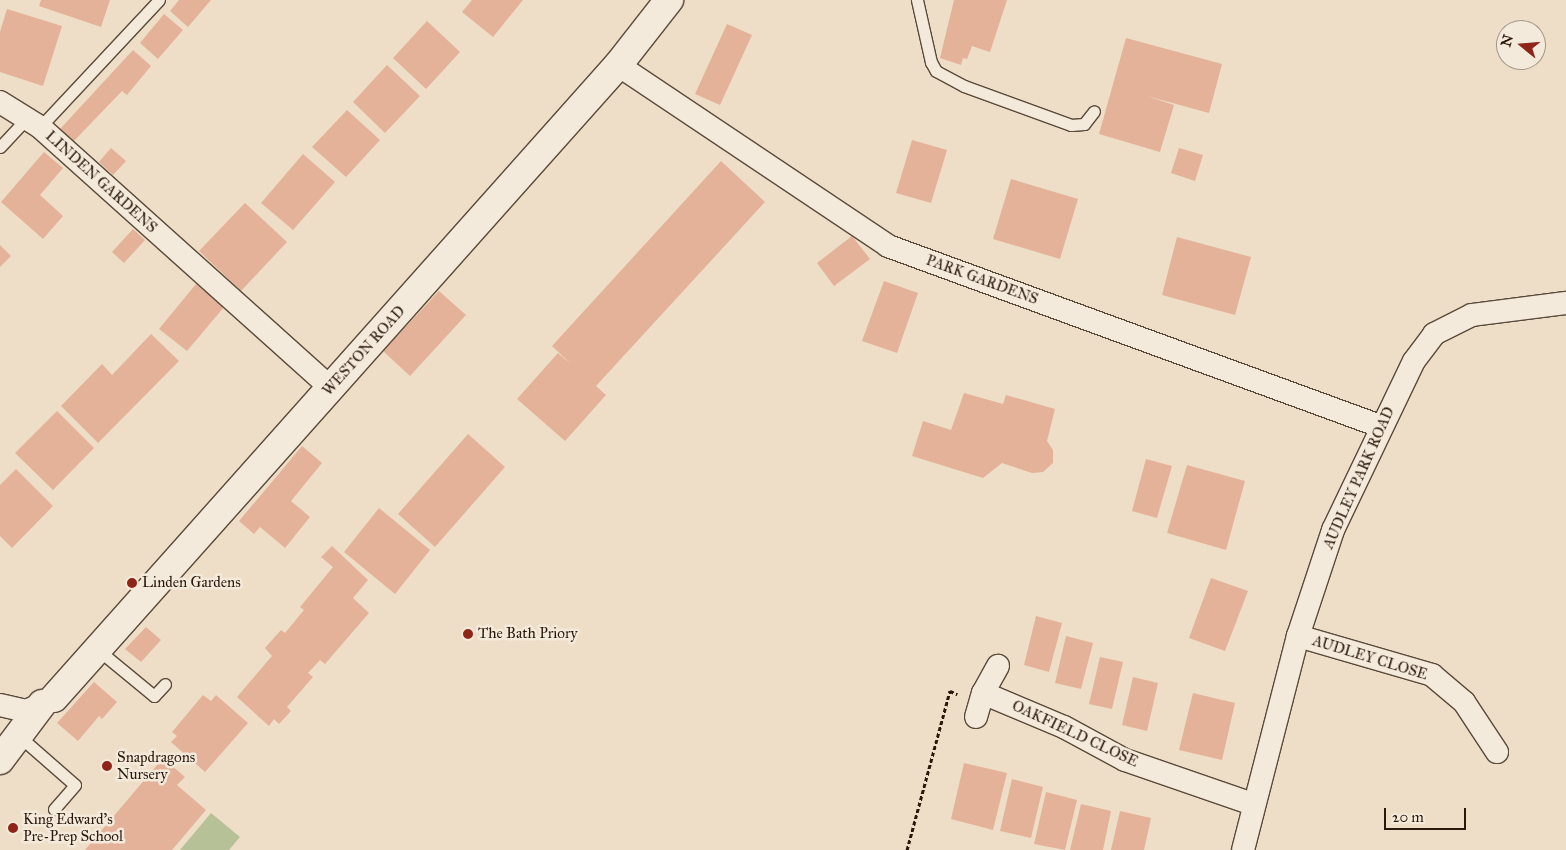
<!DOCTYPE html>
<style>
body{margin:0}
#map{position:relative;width:1566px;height:850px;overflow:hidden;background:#eedec7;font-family:"IM FELL Great Primer",serif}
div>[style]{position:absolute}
.green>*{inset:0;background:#b7c197}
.building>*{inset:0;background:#e4b298}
.path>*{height:3px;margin-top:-1.5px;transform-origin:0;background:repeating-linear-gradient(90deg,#29180b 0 4px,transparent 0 6.5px)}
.roads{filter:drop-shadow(1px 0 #5a4a3a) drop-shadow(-1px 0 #5a4a3a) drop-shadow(0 1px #5a4a3a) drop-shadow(0 -1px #5a4a3a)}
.service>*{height:11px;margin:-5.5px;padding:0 5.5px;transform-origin:5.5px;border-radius:5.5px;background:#f4eadb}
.minor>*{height:22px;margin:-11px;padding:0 11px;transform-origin:11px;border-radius:11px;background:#f4eadb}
.tertiary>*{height:28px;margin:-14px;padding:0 14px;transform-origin:14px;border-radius:14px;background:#f4eadb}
.dots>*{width:14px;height:14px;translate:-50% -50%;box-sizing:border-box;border:2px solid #f4eadb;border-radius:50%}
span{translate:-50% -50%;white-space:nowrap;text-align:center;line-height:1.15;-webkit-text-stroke:5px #f4eadb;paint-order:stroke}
.street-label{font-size:15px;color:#29180b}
.poi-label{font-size:15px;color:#29180b}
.left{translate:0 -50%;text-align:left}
.north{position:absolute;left:1496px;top:20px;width:50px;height:50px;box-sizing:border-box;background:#f4eadb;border:1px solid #a39688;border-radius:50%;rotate:287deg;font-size:14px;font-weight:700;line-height:20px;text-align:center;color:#29180b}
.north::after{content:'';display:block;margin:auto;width:18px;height:22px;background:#8f2418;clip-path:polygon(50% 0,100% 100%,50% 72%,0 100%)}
.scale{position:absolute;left:1384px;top:808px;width:82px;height:22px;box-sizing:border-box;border:2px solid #29180b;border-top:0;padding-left:6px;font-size:15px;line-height:18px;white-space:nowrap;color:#29180b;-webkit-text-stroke:4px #f4eadb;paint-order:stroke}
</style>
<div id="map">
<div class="green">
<i style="clip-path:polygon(211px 813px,240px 837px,229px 850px,180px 850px)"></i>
</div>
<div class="building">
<i style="clip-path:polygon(41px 0,110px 0,101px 27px,39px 6px)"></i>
<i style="clip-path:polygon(179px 0,211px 0,188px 27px,170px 11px)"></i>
<i style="clip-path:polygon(472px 0,523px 0,493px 37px,462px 12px)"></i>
<i style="clip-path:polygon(954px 0,1007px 0,990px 52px,972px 46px,967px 59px,963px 58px,961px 65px,940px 58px)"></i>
<i style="clip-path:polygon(7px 9px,62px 26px,43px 86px,0 72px,0 32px)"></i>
<i style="clip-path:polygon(164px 14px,183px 30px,158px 59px,140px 43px)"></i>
<i style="clip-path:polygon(427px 21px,460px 52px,426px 89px,393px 58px)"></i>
<i style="clip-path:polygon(727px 24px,752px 35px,720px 105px,695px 94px)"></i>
<i style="clip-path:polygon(1126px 38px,1222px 64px,1209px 113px,1147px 96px,1174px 105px,1160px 152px,1099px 134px)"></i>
<i style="clip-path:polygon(133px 50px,151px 66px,127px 95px,122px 91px,73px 142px,60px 129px)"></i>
<i style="clip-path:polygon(387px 65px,420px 96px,385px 133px,353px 102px)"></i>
<i style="clip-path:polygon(347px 110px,380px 140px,346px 177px,312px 147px)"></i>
<i style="clip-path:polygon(912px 140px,947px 150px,931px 203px,896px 193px)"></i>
<i style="clip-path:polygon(111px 148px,126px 161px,113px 175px,99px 162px)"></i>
<i style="clip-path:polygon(1179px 148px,1203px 155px,1195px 181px,1171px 173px)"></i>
<i style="clip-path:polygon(44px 152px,63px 168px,40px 195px,63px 216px,43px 239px,1px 202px)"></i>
<i style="clip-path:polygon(303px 154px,335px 182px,293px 230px,261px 203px)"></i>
<i style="clip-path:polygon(721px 161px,765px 202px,596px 386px,606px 395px,565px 441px,517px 399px,558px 353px,572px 365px,552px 346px)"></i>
<i style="clip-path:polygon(1011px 179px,1078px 199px,1060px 259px,993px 239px)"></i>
<i style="clip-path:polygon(245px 203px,287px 242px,241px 291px,199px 251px)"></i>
<i style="clip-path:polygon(133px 229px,145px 240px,124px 263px,112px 252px)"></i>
<i style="clip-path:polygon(852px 236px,870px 259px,834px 286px,817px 263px)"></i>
<i style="clip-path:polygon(1177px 237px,1251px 257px,1235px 315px,1162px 295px)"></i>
<i style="clip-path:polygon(0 245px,11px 256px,0 267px)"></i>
<i style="clip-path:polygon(884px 281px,918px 293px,897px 353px,862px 341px)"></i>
<i style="clip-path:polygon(196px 284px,224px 307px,187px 351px,159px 329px)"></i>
<i style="clip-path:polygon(439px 291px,466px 315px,410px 376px,383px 351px)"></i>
<i style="clip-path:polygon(151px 334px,179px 361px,98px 443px,61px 406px,102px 364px,112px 375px)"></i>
<i style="clip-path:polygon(964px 393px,1003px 404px,1006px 395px,1055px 409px,1047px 441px,1053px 450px,1053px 463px,1043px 472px,1032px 473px,1002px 463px,983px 478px,912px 456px,923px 421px,951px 430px)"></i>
<i style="clip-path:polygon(57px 411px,94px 448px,53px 490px,15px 453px)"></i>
<i style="clip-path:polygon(468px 434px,505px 467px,435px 547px,398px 514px)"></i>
<i style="clip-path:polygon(302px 446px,322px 463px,291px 501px,310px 517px,285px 548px,260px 527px,254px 534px,239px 521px)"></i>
<i style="clip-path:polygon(1146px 459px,1172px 466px,1157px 518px,1132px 511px)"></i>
<i style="clip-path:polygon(1187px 465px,1245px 481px,1226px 550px,1167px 533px)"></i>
<i style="clip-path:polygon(16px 469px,53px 506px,12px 548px,0 536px,0 485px)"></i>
<i style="clip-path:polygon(379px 508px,430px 550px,395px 594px,344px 552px)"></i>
<i style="clip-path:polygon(332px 546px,368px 580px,353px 598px,369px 613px,325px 664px,320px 660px,308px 673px,313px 677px,287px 707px,291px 711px,279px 724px,274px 719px,269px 726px,237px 697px,272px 656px,265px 648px,281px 630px,285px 633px,304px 610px,300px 607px,333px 567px,321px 557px)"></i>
<i style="clip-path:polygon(1211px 578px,1248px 591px,1225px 651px,1189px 638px)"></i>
<i style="clip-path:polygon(1036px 616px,1062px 623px,1049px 672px,1024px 665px)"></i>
<i style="clip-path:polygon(146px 627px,161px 640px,141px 662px,125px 649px)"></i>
<i style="clip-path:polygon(1066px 636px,1093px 643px,1081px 689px,1055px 683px)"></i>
<i style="clip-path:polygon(1100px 657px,1123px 662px,1112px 709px,1089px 704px)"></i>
<i style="clip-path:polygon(1133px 677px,1158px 683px,1147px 731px,1122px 725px)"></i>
<i style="clip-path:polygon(94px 682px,117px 702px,102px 719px,99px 716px,78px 741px,57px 723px)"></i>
<i style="clip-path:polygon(1193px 693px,1235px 703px,1222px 760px,1179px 750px)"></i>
<i style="clip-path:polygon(203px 695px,211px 701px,216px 695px,248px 723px,205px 772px,171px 742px,177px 736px,172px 732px)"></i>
<i style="clip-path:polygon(163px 758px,185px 777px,177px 785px,206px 810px,172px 850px,85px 850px)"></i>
<i style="clip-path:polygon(964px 763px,1007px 773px,993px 830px,951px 819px)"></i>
<i style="clip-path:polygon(1012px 779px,1043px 787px,1031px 838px,1000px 831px)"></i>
<i style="clip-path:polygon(1046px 792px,1077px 800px,1065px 850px,1034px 844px)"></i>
<i style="clip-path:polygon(1081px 804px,1111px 811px,1103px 850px,1070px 850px)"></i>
<i style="clip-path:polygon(1120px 811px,1151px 818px,1144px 850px,1111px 850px)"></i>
</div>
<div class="path">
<i style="left:907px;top:850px;width:165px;rotate:-74.9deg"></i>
<i style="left:950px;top:691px;width:8px;rotate:23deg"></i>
</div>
<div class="roads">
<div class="service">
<i style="left:917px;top:0;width:64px;rotate:77.3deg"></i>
<i style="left:931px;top:62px;width:10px;rotate:61deg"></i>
<i style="left:936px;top:71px;width:32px;rotate:28deg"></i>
<i style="left:964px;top:86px;width:114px;rotate:20deg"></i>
<i style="left:1071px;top:125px;width:13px;rotate:-4deg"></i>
<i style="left:1084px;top:124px;width:16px;rotate:-52deg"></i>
<i style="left:40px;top:127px;width:174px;rotate:-46.9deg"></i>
<i style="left:0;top:147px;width:40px;rotate:-47deg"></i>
<i style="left:97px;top:649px;width:74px;rotate:39.5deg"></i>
<i style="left:154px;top:696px;width:16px;rotate:-47deg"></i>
<i style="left:19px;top:736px;width:74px;rotate:41.2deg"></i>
<i style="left:75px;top:785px;width:32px;rotate:131deg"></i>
</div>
<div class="minor">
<i style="left:618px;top:65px;width:325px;rotate:33.8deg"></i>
<i style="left:888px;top:246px;width:524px;rotate:20.1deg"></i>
<i style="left:0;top:102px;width:47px;rotate:32deg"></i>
<i style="left:40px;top:127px;width:391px;rotate:41.9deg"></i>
<i style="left:1298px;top:636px;width:140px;rotate:16.2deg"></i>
<i style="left:1432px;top:675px;width:42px;rotate:40.2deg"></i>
<i style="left:1464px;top:702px;width:60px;rotate:56.6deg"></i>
<i style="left:983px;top:693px;width:88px;rotate:22.8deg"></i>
<i style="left:1064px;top:727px;width:69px;rotate:28.4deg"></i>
<i style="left:1125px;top:760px;width:135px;rotate:19deg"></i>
<i style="left:0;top:705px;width:27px;rotate:13deg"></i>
<i style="left:26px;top:711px;width:24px;rotate:-24deg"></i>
<i style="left:976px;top:717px;width:25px;rotate:-74deg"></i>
<i style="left:983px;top:693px;width:31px;rotate:-61deg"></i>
<i style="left:1243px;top:850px;width:221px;rotate:-75.6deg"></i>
<i style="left:1298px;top:636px;width:112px;rotate:-71.7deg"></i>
<i style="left:1333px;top:530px;width:187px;rotate:-64.4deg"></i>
<i style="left:1414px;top:361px;width:34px;rotate:-53deg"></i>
<i style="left:1434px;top:334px;width:42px;rotate:-26.6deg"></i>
<i style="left:1472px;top:315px;width:95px;rotate:-7.3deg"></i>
</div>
<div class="tertiary">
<i style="left:54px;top:698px;width:848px;rotate:-48.3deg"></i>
<i style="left:618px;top:65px;width:83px;rotate:-51.9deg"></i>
<i style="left:0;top:760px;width:70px;rotate:-53.1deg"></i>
</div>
</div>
<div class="dots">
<i style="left:132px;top:583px;background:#8f2418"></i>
<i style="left:468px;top:634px;background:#8f2418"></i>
<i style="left:107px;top:766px;background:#8f2418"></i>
<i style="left:13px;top:828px;background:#8f2418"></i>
</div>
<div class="street-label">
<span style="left:101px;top:182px;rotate:42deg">LINDEN GARDENS</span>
<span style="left:982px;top:280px;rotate:20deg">PARK GARDENS</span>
<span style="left:364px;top:351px;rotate:-48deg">WESTON ROAD</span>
<span style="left:1359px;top:478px;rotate:-66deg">AUDLEY PARK ROAD</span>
<span style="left:1370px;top:658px;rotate:17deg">AUDLEY CLOSE</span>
<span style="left:1075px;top:734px;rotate:25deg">OAKFIELD CLOSE</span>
</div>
<div class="poi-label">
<span class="left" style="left:142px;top:583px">Linden Gardens</span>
<span class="left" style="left:478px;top:634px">The Bath Priory</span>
<span class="left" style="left:117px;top:766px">Snapdragons<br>Nursery</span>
<span class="left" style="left:23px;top:828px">King Edward's<br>Pre-Prep School</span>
</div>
<div class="north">N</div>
<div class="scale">20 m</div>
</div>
